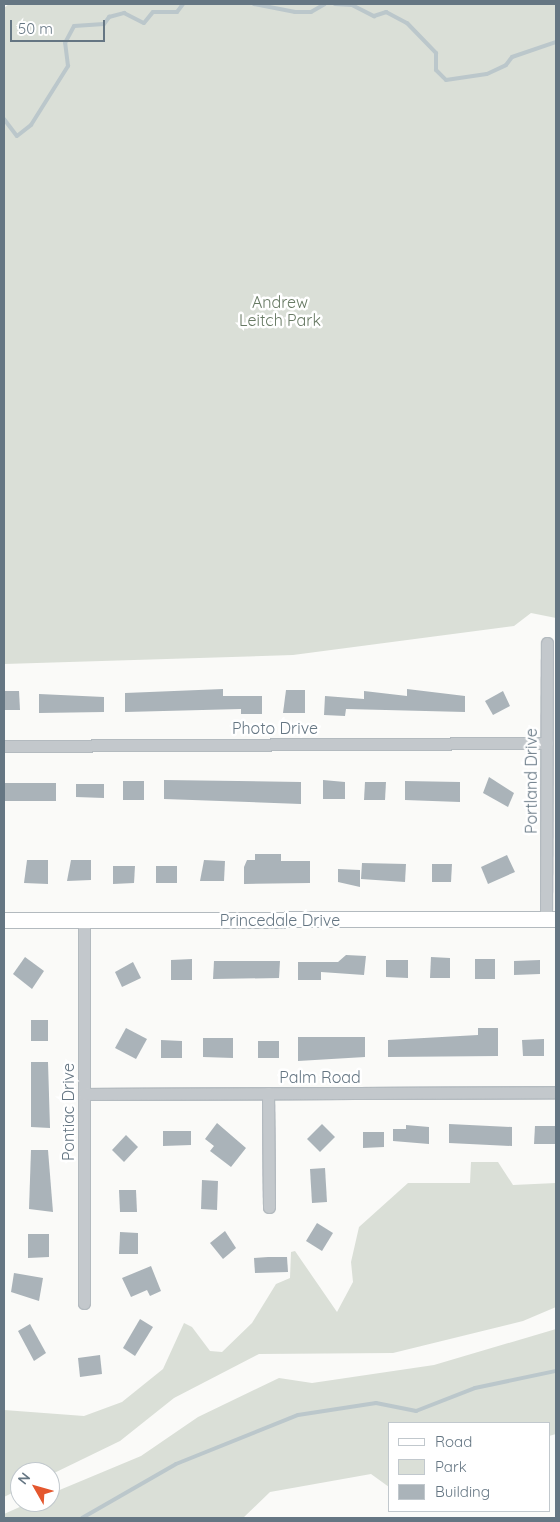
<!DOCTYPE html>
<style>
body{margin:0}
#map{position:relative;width:560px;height:1522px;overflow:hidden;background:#fafaf8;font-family:Quicksand,sans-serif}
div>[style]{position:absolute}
.green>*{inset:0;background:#dadfd7}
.stream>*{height:4px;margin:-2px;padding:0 2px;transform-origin:2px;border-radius:2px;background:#bbc7cb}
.building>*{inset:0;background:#aab3b9}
.roads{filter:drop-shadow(1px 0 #b3babf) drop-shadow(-1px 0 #b3babf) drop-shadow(0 1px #b3babf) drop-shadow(0 -1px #b3babf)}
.street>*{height:11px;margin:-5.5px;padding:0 5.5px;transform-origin:5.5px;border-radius:5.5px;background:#c3c8cc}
.secondary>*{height:15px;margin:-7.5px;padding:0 7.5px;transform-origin:7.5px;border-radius:7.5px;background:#fff}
span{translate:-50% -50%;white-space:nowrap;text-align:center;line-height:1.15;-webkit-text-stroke:5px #fff;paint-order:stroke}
.park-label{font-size:16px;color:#687a64}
.street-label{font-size:16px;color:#657683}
.frame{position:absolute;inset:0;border:5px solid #657683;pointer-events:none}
.legend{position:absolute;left:388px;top:1422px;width:162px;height:90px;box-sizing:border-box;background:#fff;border:1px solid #c1c8cd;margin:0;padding:6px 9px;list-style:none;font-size:15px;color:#657683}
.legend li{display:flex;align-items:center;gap:10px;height:25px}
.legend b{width:25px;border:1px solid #c1c8cd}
.north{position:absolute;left:10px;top:1462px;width:50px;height:50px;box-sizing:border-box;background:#fff;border:1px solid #c1c8cd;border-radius:50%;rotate:308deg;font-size:14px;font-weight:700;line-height:20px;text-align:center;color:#657683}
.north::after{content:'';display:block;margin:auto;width:18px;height:22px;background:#e4572e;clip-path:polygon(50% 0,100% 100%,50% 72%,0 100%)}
.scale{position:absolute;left:10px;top:20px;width:95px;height:22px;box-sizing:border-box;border:2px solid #657683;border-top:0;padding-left:6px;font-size:15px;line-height:18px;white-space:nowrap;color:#657683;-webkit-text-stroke:4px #fff;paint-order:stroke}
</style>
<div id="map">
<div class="green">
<i style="clip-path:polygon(9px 4px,556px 4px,556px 618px,531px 613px,514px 626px,293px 655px,4px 664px,4px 8px)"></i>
<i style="clip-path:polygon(471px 1162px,498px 1162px,513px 1185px,556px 1183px,556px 1307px,523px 1321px,393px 1353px,259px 1354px,174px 1398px,120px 1441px,50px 1475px,20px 1472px,20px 1489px,4px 1497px,4px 1410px,84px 1416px,122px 1402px,163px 1369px,184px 1323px,192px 1327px,210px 1351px,222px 1352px,252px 1323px,276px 1284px,290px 1278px,291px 1252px,295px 1251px,337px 1312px,353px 1282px,351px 1262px,359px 1227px,408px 1183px,470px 1183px)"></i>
<i style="clip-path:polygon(556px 1329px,556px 1434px,549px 1436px,549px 1423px,389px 1423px,389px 1487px,371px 1474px,270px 1492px,243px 1518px,4px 1518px,4px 1514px,31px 1502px,50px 1502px,50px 1494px,141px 1456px,198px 1417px,279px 1378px,312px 1383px,434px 1365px)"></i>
</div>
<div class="stream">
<i style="left:254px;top:4px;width:42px;rotate:11deg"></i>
<i style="left:295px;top:12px;width:16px"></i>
<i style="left:311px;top:12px;width:16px;rotate:-30deg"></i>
<i style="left:335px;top:4px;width:17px;rotate:3deg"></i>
<i style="left:352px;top:5px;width:25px;rotate:27deg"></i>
<i style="left:374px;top:16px;width:13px;rotate:-18deg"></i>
<i style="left:386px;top:12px;width:24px;rotate:28deg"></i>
<i style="left:407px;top:23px;width:42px;rotate:46deg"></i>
<i style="left:436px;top:53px;width:17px;rotate:90deg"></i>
<i style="left:436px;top:70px;width:14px;rotate:45deg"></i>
<i style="left:446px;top:80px;width:41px;rotate:-8.3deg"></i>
<i style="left:487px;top:74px;width:21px;rotate:-25deg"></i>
<i style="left:506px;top:65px;width:10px;rotate:-53deg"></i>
<i style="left:512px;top:57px;width:46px;rotate:-18.8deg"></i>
<i style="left:4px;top:119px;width:21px;rotate:53deg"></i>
<i style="left:17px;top:136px;width:18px;rotate:-38deg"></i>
<i style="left:31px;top:125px;width:70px;rotate:-57.9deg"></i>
<i style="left:68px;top:66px;width:23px;rotate:-97deg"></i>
<i style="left:65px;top:43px;width:19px;rotate:-62deg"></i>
<i style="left:74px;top:26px;width:30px;rotate:-4deg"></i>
<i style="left:104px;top:24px;width:9px;rotate:-54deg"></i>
<i style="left:109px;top:17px;width:16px;rotate:-15deg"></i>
<i style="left:124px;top:13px;width:22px;rotate:27deg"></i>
<i style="left:144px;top:23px;width:14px;rotate:-51deg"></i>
<i style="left:153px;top:12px;width:24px"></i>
<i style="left:177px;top:12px;width:10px;rotate:-53deg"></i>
<i style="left:82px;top:1518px;width:108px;rotate:-29.9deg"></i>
<i style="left:176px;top:1464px;width:131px;rotate:-21.9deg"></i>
<i style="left:298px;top:1415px;width:79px;rotate:-8.7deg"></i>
<i style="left:376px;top:1403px;width:41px;rotate:11.3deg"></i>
<i style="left:416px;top:1411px;width:63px;rotate:-21.3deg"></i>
<i style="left:475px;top:1388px;width:83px;rotate:-11.9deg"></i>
</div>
<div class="building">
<i style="clip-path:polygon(223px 689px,223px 696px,262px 696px,262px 714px,241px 714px,241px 709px,125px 712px,125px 693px)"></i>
<i style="clip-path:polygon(407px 689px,465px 696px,465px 712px,346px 709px,345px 716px,324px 715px,325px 696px,364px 699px,364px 691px,407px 696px)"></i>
<i style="clip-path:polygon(286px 690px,305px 690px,305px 713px,283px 713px)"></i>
<i style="clip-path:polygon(4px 691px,19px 691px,20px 710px,4px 710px)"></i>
<i style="clip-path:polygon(503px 691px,510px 706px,493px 715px,485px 701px)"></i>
<i style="clip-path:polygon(39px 694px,104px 697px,104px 712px,39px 713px)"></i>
<i style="clip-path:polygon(489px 777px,514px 793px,508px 807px,483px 793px)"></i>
<i style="clip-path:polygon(164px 780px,301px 782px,301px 804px,164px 799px)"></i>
<i style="clip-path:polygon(323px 780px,345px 782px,345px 799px,323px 799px)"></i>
<i style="clip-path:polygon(123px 781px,144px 781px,144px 800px,123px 800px)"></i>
<i style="clip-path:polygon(405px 781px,460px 782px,460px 802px,405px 800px)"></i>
<i style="clip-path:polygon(365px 782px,386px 782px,385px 800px,364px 800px)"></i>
<i style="clip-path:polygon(4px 783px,56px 783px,56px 801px,4px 801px)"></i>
<i style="clip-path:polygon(76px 784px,104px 784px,104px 798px,76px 797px)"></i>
<i style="clip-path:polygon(255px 854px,281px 854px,281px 861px,310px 861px,310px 883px,244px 884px,244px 867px,247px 860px,255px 860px)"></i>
<i style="clip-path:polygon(507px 855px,515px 872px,488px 884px,481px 867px)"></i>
<i style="clip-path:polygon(27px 860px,48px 860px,48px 884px,24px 883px)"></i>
<i style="clip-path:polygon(71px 860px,91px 860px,91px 880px,67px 881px)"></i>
<i style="clip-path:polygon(204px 860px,225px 861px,224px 881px,200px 881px)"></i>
<i style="clip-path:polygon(362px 863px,406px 864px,405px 882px,361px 879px)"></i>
<i style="clip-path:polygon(432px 864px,452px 864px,451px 882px,432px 882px)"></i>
<i style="clip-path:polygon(113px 866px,135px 866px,134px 883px,113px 884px)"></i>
<i style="clip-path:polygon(156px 866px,177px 866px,177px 883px,156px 883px)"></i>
<i style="clip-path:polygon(338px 869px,360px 870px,360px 887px,338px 882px)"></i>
<i style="clip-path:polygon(346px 955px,366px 956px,364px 975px,321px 972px,321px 980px,298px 980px,298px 962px,338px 962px)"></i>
<i style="clip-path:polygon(25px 957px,44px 971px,32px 989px,13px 974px)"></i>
<i style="clip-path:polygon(431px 957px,450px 958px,450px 978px,430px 978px)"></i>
<i style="clip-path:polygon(192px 959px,192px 980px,171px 980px,171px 960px)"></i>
<i style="clip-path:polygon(475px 959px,495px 959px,495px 979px,475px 979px)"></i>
<i style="clip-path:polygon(386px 960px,408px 960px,408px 978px,386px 977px)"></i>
<i style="clip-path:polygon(540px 960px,540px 974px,514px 975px,514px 961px)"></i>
<i style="clip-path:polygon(214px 961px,280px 961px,279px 978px,213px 979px)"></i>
<i style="clip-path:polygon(133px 962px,141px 978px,122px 987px,115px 972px)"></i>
<i style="clip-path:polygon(31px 1020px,48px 1020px,48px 1041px,31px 1041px)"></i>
<i style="clip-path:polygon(126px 1028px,147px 1039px,136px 1059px,115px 1048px)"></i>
<i style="clip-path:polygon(478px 1028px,498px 1028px,498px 1056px,388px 1057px,388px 1040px,478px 1035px)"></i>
<i style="clip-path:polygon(298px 1037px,365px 1037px,365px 1057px,298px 1061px)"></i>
<i style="clip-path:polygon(203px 1038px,233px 1038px,233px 1058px,203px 1057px)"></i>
<i style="clip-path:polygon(544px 1039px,544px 1056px,523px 1056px,522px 1040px)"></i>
<i style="clip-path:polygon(161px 1040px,182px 1041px,182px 1058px,161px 1058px)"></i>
<i style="clip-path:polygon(258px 1041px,279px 1041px,279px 1058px,258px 1058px)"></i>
<i style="clip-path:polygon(31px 1062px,48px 1062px,50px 1128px,31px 1127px)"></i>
<i style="clip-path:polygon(217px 1123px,246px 1148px,231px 1167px,210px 1151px,214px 1146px,205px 1139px)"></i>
<i style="clip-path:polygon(322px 1124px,335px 1137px,320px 1152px,307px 1139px)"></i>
<i style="clip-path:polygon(449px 1124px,512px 1127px,512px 1146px,449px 1143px)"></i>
<i style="clip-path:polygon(406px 1125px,429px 1127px,429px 1144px,393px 1141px,393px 1129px,406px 1129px)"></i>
<i style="clip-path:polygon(535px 1126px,556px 1126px,556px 1144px,534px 1144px)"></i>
<i style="clip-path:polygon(163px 1131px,191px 1131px,191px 1145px,163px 1146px)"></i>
<i style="clip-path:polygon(363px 1132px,384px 1132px,384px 1147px,363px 1148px)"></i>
<i style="clip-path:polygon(126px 1135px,138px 1147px,124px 1162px,112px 1150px)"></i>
<i style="clip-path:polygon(31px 1150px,48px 1150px,53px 1212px,29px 1209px)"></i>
<i style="clip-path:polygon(325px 1168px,327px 1202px,312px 1203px,310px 1169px)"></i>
<i style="clip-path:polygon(202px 1180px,218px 1181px,217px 1210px,201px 1209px)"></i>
<i style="clip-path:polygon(119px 1190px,136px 1190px,137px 1212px,120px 1212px)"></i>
<i style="clip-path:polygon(317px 1223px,333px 1233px,322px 1251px,306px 1241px)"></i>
<i style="clip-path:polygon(225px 1231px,236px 1248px,223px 1259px,210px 1243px)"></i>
<i style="clip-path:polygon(120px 1232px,138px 1233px,138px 1254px,119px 1254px)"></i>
<i style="clip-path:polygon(28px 1234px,49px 1234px,49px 1257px,28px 1258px)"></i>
<i style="clip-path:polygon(268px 1257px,287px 1257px,288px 1272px,255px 1273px,254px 1258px)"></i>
<i style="clip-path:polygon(151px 1266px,161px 1291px,150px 1296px,147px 1290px,131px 1297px,122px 1278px)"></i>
<i style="clip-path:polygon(14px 1273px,43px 1278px,39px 1301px,11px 1292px)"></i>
<i style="clip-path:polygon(140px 1319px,153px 1327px,135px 1356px,123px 1348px)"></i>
<i style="clip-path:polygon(30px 1324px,46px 1353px,34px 1361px,18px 1331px)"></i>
<i style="clip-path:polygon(100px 1355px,102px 1374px,80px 1377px,78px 1358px)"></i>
</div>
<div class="roads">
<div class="street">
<i style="left:4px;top:746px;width:543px;rotate:-0.32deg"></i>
<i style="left:546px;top:919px;width:276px;rotate:-89.8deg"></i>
<i style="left:84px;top:920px;width:383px;rotate:90deg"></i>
<i style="left:268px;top:1093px;width:114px;rotate:89.5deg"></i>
<i style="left:84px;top:1094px;width:472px;rotate:-0.2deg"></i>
</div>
<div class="secondary">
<i style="left:4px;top:920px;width:552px;rotate:-0.1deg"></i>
</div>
</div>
<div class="park-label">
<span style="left:280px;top:311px">Andrew<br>Leitch Park</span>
</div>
<div class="street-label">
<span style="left:275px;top:728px">Photo Drive</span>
<span style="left:531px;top:781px;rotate:-90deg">Portland Drive</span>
<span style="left:280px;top:920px">Princedale Drive</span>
<span style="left:320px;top:1077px">Palm Road</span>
<span style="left:68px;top:1112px;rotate:-90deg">Pontiac Drive</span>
</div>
<div class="frame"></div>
<ul class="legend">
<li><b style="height:6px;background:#fff"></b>Road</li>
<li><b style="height:14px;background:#dadfd7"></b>Park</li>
<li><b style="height:14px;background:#aab3b9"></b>Building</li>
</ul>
<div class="north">N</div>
<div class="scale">50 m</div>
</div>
